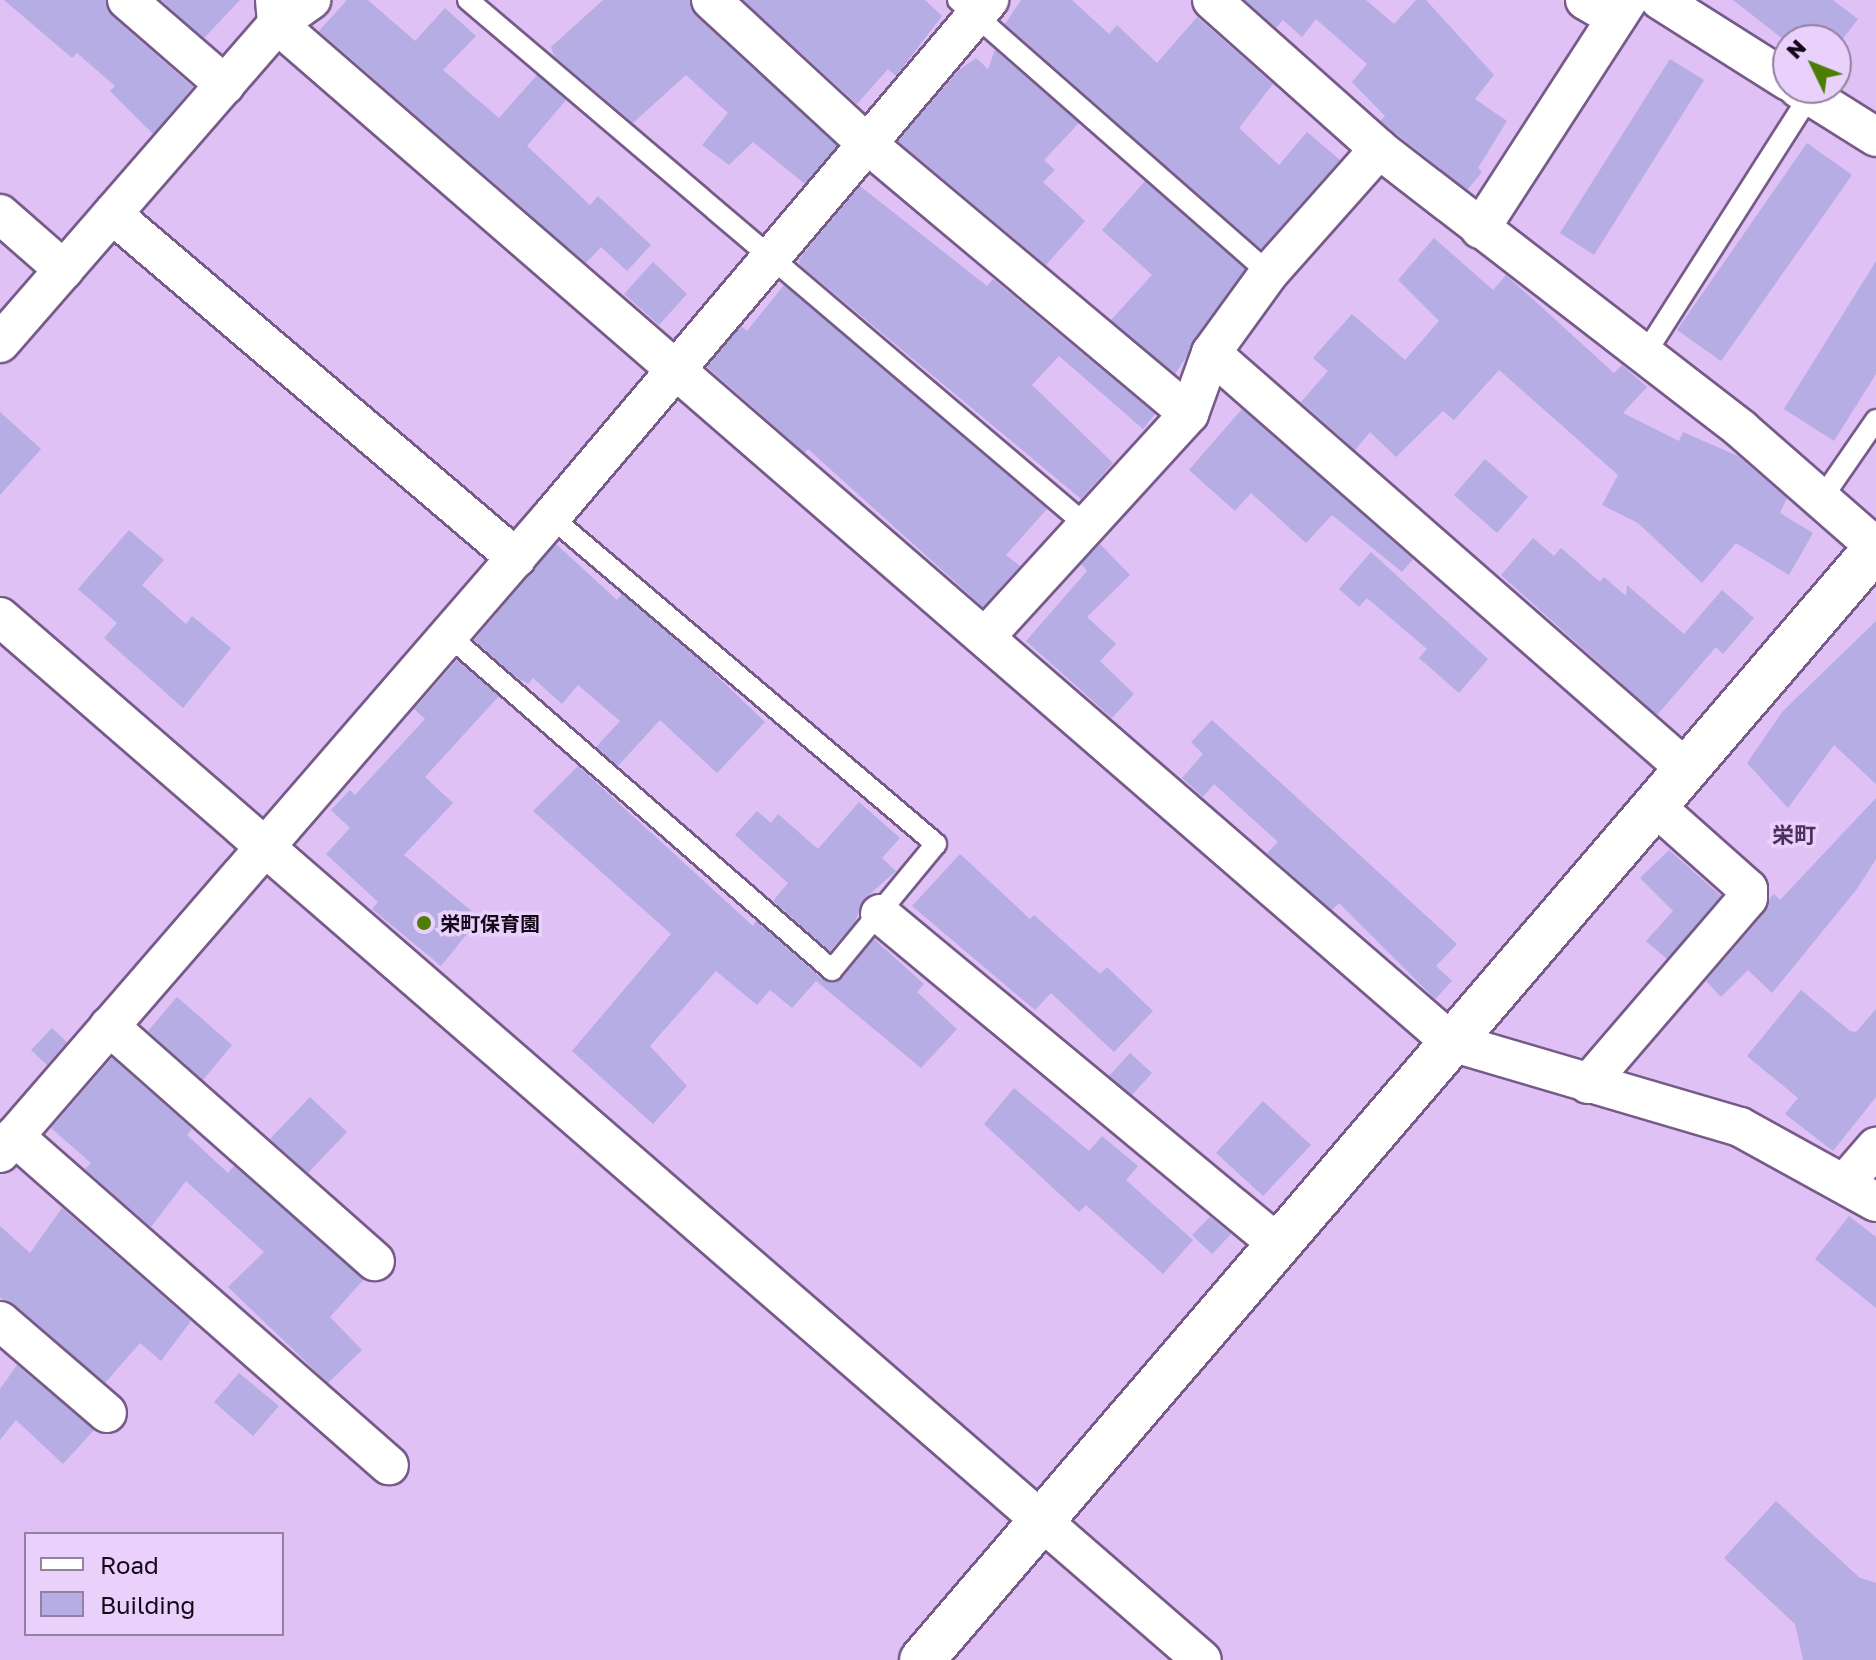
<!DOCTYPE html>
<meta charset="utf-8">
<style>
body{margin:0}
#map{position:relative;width:1876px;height:1660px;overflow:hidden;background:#dfc1f5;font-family:"Golos Text","Noto Sans JP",sans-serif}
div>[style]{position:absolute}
.building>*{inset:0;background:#b5ade3}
.roads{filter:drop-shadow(2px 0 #765b88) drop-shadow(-2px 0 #765b88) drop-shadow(0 2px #765b88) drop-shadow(0 -2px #765b88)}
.service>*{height:20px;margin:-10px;padding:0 10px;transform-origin:10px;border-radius:10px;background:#fff}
.minor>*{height:38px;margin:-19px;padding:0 19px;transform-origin:19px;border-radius:19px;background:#fff}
.tertiary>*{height:44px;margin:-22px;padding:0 22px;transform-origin:22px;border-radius:22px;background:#fff}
.dots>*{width:22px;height:22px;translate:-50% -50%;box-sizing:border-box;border:4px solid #e9d1fb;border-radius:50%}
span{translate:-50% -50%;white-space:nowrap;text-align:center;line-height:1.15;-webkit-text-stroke:7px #e9d1fb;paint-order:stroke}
.poi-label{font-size:20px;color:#120819;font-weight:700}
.left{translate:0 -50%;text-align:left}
.neighbourhood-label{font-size:22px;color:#4b315b;font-weight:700}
.legend{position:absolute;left:24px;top:1532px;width:260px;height:104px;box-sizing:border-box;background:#e9d1fb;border:2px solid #9381a1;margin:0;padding:10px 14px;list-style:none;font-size:24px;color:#120819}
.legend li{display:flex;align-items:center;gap:16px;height:40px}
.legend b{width:40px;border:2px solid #9381a1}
.north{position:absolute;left:1772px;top:24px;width:80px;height:80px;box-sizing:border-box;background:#e9d1fb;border:2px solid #9381a1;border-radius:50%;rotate:313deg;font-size:22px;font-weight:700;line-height:32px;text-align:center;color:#120819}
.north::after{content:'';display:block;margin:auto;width:28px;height:36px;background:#4e7d06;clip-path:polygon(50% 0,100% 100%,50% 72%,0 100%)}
</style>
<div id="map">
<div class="building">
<i style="clip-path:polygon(4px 0,106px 0,113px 17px,193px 87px,153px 134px,110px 91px,115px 86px,77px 53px,72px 58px)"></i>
<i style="clip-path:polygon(161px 0,240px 0,204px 38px)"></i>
<i style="clip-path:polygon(347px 0,368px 0,415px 41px,445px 8px,476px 36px,443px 70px,499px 118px,537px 75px,566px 100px,527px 146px,590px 205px,598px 196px,651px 245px,627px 271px,601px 247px,586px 263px,319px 31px)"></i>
<i style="clip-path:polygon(603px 0,690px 0,696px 16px,837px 146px,805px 184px,753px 142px,729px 165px,702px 145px,728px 113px,686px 75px,633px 123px,554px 56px,551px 47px)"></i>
<i style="clip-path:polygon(743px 0,925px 0,942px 16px,896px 76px,888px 69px,857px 104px)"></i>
<i style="clip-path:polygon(1021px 0,1072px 0,1109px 34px,1117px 25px,1157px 63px,1197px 17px,1273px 84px,1239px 128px,1279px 165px,1307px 132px,1340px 160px,1261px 249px,1005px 24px)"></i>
<i style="clip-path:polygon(1245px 0,1366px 0,1394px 24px,1416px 0,1426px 0,1494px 75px,1475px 99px,1507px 121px,1478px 168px,1482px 172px,1467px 190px,1380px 121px,1385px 116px,1352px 82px,1367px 64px,1316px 19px,1302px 37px,1283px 20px,1276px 28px)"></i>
<i style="clip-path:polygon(1733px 0,1833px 0,1858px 19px,1836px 48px,1836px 40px,1826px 40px,1811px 29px,1802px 40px,1788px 43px)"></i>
<i style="clip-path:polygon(995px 50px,1079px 123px,1044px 160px,1055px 170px,1043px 182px,1085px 221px,1046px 265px,898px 141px,959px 70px,976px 58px,988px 69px)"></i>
<i style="clip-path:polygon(1670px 59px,1704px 80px,1594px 255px,1560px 233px)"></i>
<i style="clip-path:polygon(1807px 143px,1852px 175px,1721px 361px,1677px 330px)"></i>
<i style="clip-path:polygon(1145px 181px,1245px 269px,1175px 374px,1111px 320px,1152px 275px,1102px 230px)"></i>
<i style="clip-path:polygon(860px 186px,987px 286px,993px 279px,1155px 414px,1143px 429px,1059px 356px,1032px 385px,1113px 463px,1081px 499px,800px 265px,799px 259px)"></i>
<i style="clip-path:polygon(1434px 238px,1493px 290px,1506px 275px,1614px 373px,1622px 365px,1647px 387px,1623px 413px,1679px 441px,1683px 432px,1738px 456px,1787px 498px,1780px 513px,1813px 533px,1789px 575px,1736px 543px,1702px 583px,1638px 523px,1602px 505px,1618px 475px,1499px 370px,1454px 420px,1443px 411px,1396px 457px,1370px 432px,1355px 450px,1301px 402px,1328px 371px,1313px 358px,1352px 314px,1405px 360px,1439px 321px,1398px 280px)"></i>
<i style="clip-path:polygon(1876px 261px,1876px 374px,1834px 441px,1784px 409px)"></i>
<i style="clip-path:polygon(653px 262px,687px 294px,659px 325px,624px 294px)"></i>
<i style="clip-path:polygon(784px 285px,1047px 509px,1006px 555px,1020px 566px,983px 607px,808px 449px,805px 453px,707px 367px,741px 326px,747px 331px)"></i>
<i style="clip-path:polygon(1242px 409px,1413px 559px,1402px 572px,1332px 515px,1306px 543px,1251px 493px,1235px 511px,1189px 470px)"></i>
<i style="clip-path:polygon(0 412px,41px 449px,0 495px)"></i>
<i style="clip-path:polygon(1485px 459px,1528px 497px,1497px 533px,1454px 495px)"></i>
<i style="clip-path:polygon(129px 530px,164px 560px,142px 585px,186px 624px,192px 616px,231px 648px,183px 708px,104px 638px,117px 623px,78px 589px)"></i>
<i style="clip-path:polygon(1533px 538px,1554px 556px,1561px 548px,1600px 582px,1604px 577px,1626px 596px,1627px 585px,1684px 634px,1722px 590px,1754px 618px,1723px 654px,1716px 647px,1657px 715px,1501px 575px)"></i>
<i style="clip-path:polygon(556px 544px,617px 600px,622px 594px,702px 662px,765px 722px,717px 773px,660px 720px,618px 766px,596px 747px,620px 721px,578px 685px,562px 704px,533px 678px,528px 684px,516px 677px,474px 640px)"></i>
<i style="clip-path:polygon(1100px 544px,1130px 575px,1087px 617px,1116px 644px,1100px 661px,1134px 694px,1112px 718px,1026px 641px,1087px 571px,1081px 564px)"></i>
<i style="clip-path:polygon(1371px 552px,1488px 659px,1459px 693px,1419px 658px,1427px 649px,1367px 598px,1359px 607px,1339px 589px)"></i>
<i style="clip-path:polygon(1876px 621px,1876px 784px,1834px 745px,1788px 808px,1747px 763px,1783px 711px)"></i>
<i style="clip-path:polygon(457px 660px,499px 696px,425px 777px,453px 803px,404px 855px,480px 918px,441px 966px,372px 909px,378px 902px,326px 854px,350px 828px,331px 810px,350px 790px,355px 795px,425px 719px,414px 709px)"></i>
<i style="clip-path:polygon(1212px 720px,1457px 944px,1436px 966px,1452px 981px,1435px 999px,1339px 903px,1332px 910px,1267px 853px,1278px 842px,1214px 784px,1203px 797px,1182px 778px,1203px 754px,1191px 742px)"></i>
<i style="clip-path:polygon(578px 766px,753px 926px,756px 921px,823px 980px,841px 979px,874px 939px,924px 984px,917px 992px,957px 1029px,921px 1068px,816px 981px,792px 1008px,770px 990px,757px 1005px,716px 971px,650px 1046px,687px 1086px,653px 1124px,572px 1051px,671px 934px,533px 811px)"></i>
<i style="clip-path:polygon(1876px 798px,1876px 859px,1857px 889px,1772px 993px,1748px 970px,1721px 997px,1706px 981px,1765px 912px,1770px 898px,1774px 894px,1780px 900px)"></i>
<i style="clip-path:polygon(859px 802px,900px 838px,882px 858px,896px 871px,864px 899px,855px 922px,830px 951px,773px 901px,788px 883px,735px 835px,757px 811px,771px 823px,778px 814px,818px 849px)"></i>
<i style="clip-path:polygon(1669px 850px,1721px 896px,1667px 959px,1646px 941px,1673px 911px,1640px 878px)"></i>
<i style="clip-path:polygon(960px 854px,1030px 919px,1034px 915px,1100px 974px,1107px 967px,1153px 1011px,1114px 1052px,1051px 993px,1035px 1010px,912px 906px)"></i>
<i style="clip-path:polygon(1801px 990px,1850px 1031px,1856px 1032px,1876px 1009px,1876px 1097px,1833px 1151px,1785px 1114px,1798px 1098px,1747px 1056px)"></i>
<i style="clip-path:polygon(177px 997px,232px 1045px,203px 1080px,148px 1031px)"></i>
<i style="clip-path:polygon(52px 1028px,67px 1042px,47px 1065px,31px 1050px)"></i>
<i style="clip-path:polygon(1130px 1053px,1152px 1073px,1132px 1095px,1109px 1076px)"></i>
<i style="clip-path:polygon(112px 1058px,192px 1129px,187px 1135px,228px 1173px,234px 1166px,364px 1279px,330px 1317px,362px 1350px,328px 1383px,228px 1287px,264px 1252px,186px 1181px,151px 1227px,85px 1169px,91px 1163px,51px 1128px)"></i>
<i style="clip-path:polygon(1014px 1088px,1089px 1151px,1102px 1136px,1138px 1166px,1126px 1180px,1193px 1240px,1163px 1274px,1086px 1205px,1079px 1212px,984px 1124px)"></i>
<i style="clip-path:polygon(310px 1097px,347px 1132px,308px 1173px,270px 1139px)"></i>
<i style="clip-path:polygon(1263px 1101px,1311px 1145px,1263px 1196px,1216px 1153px)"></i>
<i style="clip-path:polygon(62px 1208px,191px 1321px,161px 1361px,140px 1343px,105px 1383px,14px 1304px,0 1298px,0 1226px,30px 1253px)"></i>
<i style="clip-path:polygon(1849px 1216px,1876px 1237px,1876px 1308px,1815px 1259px)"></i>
<i style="clip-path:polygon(1210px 1217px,1231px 1234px,1212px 1254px,1192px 1235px)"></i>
<i style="clip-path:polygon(17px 1365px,94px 1430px,63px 1464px,16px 1420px,0 1440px,0 1389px)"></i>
<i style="clip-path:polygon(239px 1373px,279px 1406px,253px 1436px,214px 1402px)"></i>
<i style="clip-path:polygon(1776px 1501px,1860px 1578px,1876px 1583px,1876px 1660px,1803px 1660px,1795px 1624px,1724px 1558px)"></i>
</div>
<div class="roads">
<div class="service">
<i style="left:468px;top:0;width:811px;rotate:40.35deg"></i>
<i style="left:958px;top:0;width:414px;rotate:41.3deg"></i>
<i style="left:1645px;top:354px;width:307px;rotate:-57.5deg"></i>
<i style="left:1822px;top:498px;width:95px;rotate:-55.3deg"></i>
<i style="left:447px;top:634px;width:511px;rotate:41.11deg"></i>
<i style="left:832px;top:970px;width:163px;rotate:-50.5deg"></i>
<i style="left:936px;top:844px;width:505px;rotate:-139.66deg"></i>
</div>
<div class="minor">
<i style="left:127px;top:0;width:130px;rotate:40.9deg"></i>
<i style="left:275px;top:0;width:24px;rotate:85deg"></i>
<i style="left:277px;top:24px;width:1554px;rotate:40.93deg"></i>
<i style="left:1451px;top:1042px;width:301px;rotate:16.4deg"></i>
<i style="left:1740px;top:1127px;width:155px;rotate:28.9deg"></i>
<i style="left:711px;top:0;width:209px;rotate:42.7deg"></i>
<i style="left:865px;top:142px;width:423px;rotate:40deg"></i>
<i style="left:1212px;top:0;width:224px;rotate:41.7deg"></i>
<i style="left:1379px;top:149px;width:458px;rotate:37.7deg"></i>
<i style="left:1741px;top:429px;width:179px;rotate:41.2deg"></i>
<i style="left:1585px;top:0;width:36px;rotate:30deg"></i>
<i style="left:1660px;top:0;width:151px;rotate:32.3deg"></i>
<i style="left:1798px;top:88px;width:92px;rotate:32.1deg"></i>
<i style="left:0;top:214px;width:85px;rotate:41.2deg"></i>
<i style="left:112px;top:214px;width:531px;rotate:40.41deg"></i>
<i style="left:1480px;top:229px;width:273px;rotate:-57.1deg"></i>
<i style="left:0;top:343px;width:422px;rotate:-49deg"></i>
<i style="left:277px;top:24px;width:42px;rotate:-35.2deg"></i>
<i style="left:1211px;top:353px;width:631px;rotate:41.21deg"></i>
<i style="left:0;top:617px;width:1591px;rotate:40.95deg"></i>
<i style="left:987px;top:635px;width:299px;rotate:-47.6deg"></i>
<i style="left:1189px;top:414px;width:65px;rotate:-70.2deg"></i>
<i style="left:1211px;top:353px;width:99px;rotate:-54.1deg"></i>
<i style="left:1269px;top:273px;width:166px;rotate:-48.4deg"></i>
<i style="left:880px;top:914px;width:518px;rotate:39.68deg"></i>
<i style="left:109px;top:1026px;width:355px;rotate:41.5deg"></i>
<i style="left:1588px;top:1084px;width:245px;rotate:-49.3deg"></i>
<i style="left:1748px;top:898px;width:9px;rotate:-90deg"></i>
<i style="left:1748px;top:889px;width:125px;rotate:-138.3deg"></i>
<i style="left:14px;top:1136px;width:499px;rotate:41.3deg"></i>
<i style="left:0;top:1153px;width:841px;rotate:-49.1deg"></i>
<i style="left:551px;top:517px;width:678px;rotate:-49.73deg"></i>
<i style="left:1845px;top:1183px;width:48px;rotate:-49.3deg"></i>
<i style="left:0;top:1321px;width:141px;rotate:40.7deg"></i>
</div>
<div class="tertiary">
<i style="left:922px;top:1660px;width:1465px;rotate:-49.37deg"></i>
</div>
</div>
<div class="dots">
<i style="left:424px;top:923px;background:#4e7d06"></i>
</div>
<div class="poi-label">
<span class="left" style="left:440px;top:923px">栄町保育園</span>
</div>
<div class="neighbourhood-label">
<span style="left:1794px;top:835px">栄町</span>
</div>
<ul class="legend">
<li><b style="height:10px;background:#fff"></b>Road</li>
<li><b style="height:22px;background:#b5ade3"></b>Building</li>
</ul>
<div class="north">N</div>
</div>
